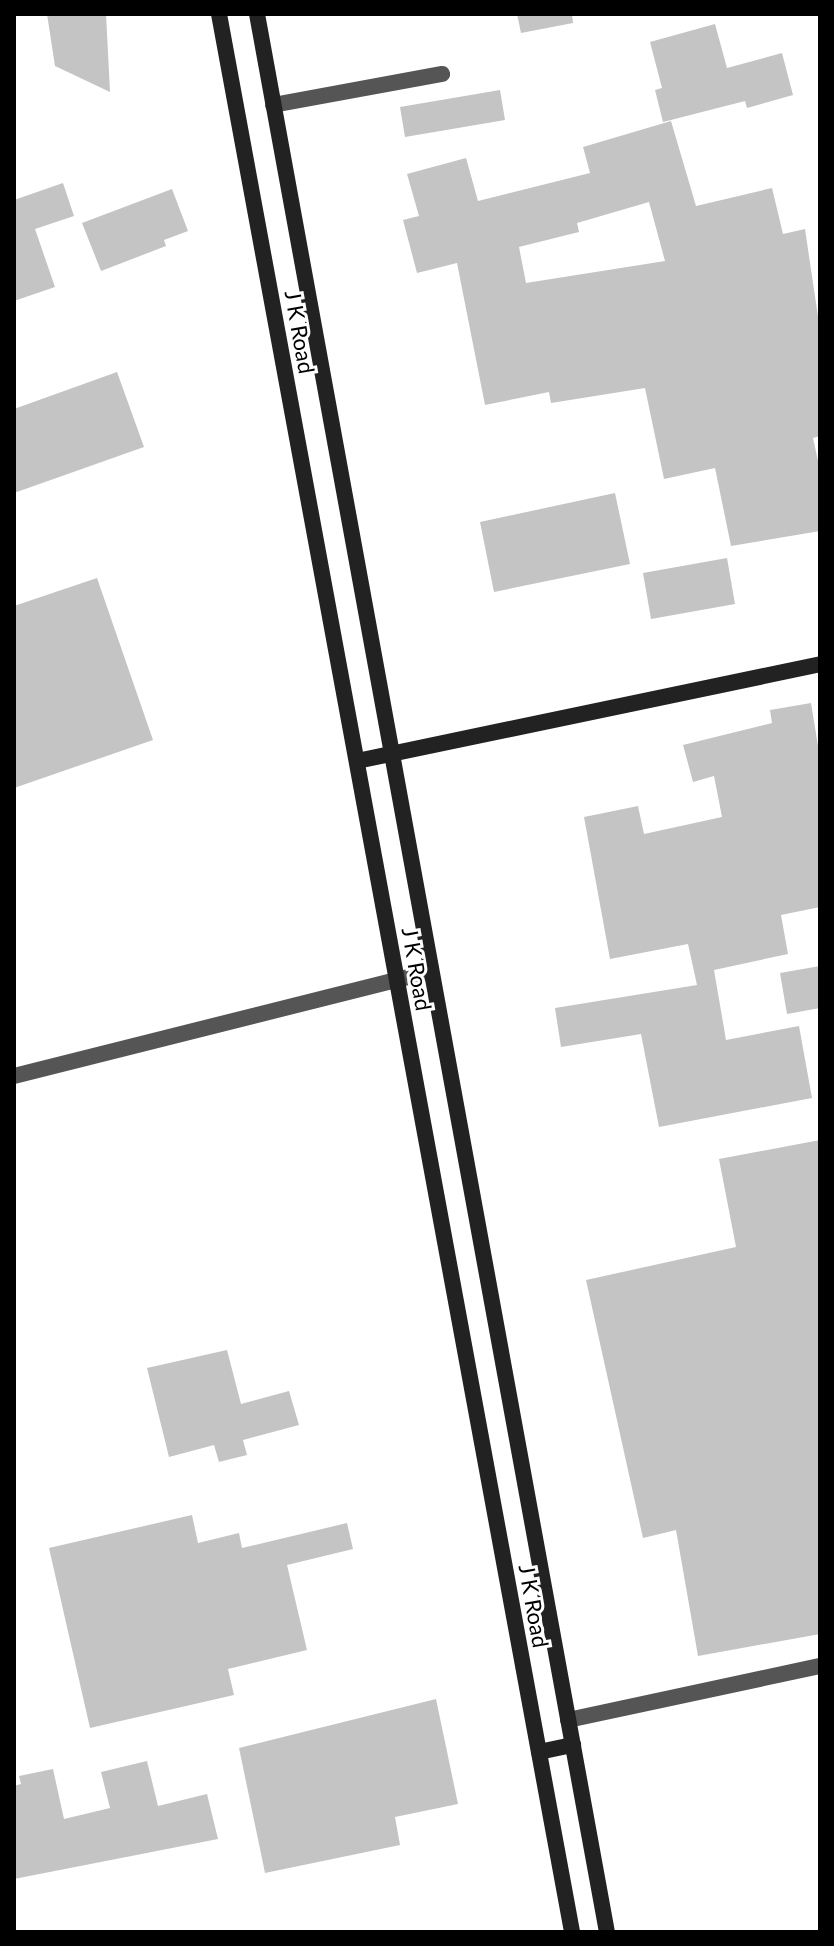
<!DOCTYPE html>
<style>
body{margin:0}
#map{position:relative;width:834px;height:1946px;overflow:hidden;background:#fff;font-family:Lato,sans-serif}
div>[style]{position:absolute}
.building>*{inset:0;background:#c4c4c4}
.street>*{height:16px;margin:-8px;padding:0 8px;transform-origin:8px;border-radius:8px;background:#555}
.secondary>*{height:16px;margin:-8px;padding:0 8px;transform-origin:8px;border-radius:8px;background:#222}
span{translate:-50% -50%;white-space:nowrap;text-align:center;line-height:1.15;-webkit-text-stroke:6px #fff;paint-order:stroke}
.street-label{font-size:22px;color:#000}
.frame{position:absolute;inset:0;border:16px solid #000;pointer-events:none}
</style>
<div id="map">
<div class="building">
<i style="clip-path:polygon(47px 14px,106px 14px,110px 92px,55px 66px)"></i>
<i style="clip-path:polygon(517px 14px,572px 14px,573px 23px,521px 33px)"></i>
<i style="clip-path:polygon(715px 24px,727px 68px,782px 53px,793px 95px,747px 108px,745px 101px,663px 122px,655px 90px,662px 88px,650px 42px)"></i>
<i style="clip-path:polygon(500px 90px,505px 120px,405px 137px,400px 107px)"></i>
<i style="clip-path:polygon(evenodd,671px 121px,696px 206px,772px 188px,783px 234px,805px 229px,820px 330px,820px 436px,813px 438px,820px 470px,820px 531px,731px 546px,715px 468px,664px 479px,645px 388px,551px 403px,549px 392px,485px 405px,457px 263px,417px 273px,403px 220px,419px 216px,407px 174px,466px 158px,478px 201px,590px 173px,583px 147px,671px 121px,649px 202px,665px 261px,526px 283px,519px 247px,579px 232px,577px 223px,649px 202px)"></i>
<i style="clip-path:polygon(63px 183px,74px 216px,35px 229px,55px 287px,14px 301px,14px 200px)"></i>
<i style="clip-path:polygon(172px 189px,188px 231px,164px 240px,166px 246px,101px 271px,82px 223px)"></i>
<i style="clip-path:polygon(117px 372px,144px 447px,14px 493px,14px 409px)"></i>
<i style="clip-path:polygon(615px 493px,630px 564px,494px 592px,480px 522px)"></i>
<i style="clip-path:polygon(727px 558px,735px 604px,651px 619px,643px 573px)"></i>
<i style="clip-path:polygon(97px 578px,153px 740px,14px 788px,14px 606px)"></i>
<i style="clip-path:polygon(811px 703px,820px 758px,820px 907px,781px 915px,788px 954px,714px 970px,726px 1040px,799px 1026px,812px 1098px,659px 1127px,641px 1034px,561px 1047px,555px 1008px,697px 985px,688px 944px,610px 959px,584px 817px,638px 806px,644px 834px,722px 817px,714px 776px,693px 782px,683px 745px,772px 723px,770px 710px)"></i>
<i style="clip-path:polygon(820px 966px,820px 1008px,787px 1014px,780px 973px)"></i>
<i style="clip-path:polygon(820px 1140px,820px 1634px,698px 1656px,676px 1530px,643px 1538px,586px 1280px,736px 1247px,719px 1159px)"></i>
<i style="clip-path:polygon(227px 1350px,241px 1404px,289px 1391px,299px 1425px,243px 1440px,247px 1455px,219px 1462px,214px 1445px,169px 1457px,147px 1368px)"></i>
<i style="clip-path:polygon(192px 1515px,198px 1543px,239px 1533px,242px 1548px,347px 1523px,353px 1549px,287px 1565px,307px 1650px,228px 1669px,234px 1695px,90px 1728px,49px 1548px)"></i>
<i style="clip-path:polygon(436px 1699px,458px 1804px,395px 1817px,400px 1845px,265px 1873px,239px 1748px)"></i>
<i style="clip-path:polygon(147px 1761px,158px 1806px,207px 1794px,218px 1839px,14px 1879px,14px 1786px,21px 1784px,19px 1776px,53px 1769px,64px 1819px,110px 1808px,101px 1772px)"></i>
</div>
<div class="street">
<i style="left:273px;top:105px;width:172px;rotate:-10.4deg"></i>
<i style="left:14px;top:1076px;width:430px;rotate:-14.1deg"></i>
<i style="left:568px;top:1720px;width:258px;rotate:-12.1deg"></i>
</div>
<div class="secondary">
<i style="left:219px;top:14px;width:1950px;rotate:79.57deg"></i>
<i style="left:257px;top:14px;width:1950px;rotate:79.66deg"></i>
<i style="left:357px;top:761px;width:473px;rotate:-11.8deg"></i>
<i style="left:539px;top:1752px;width:35px;rotate:-12deg"></i>
</div>
<div class="street-label">
<span style="left:300px;top:332px;rotate:80deg">J K Road</span>
<span style="left:417px;top:969px;rotate:80deg">J K Road</span>
<span style="left:534px;top:1606px;rotate:80deg">J K Road</span>
</div>
<div class="frame"></div>
</div>
